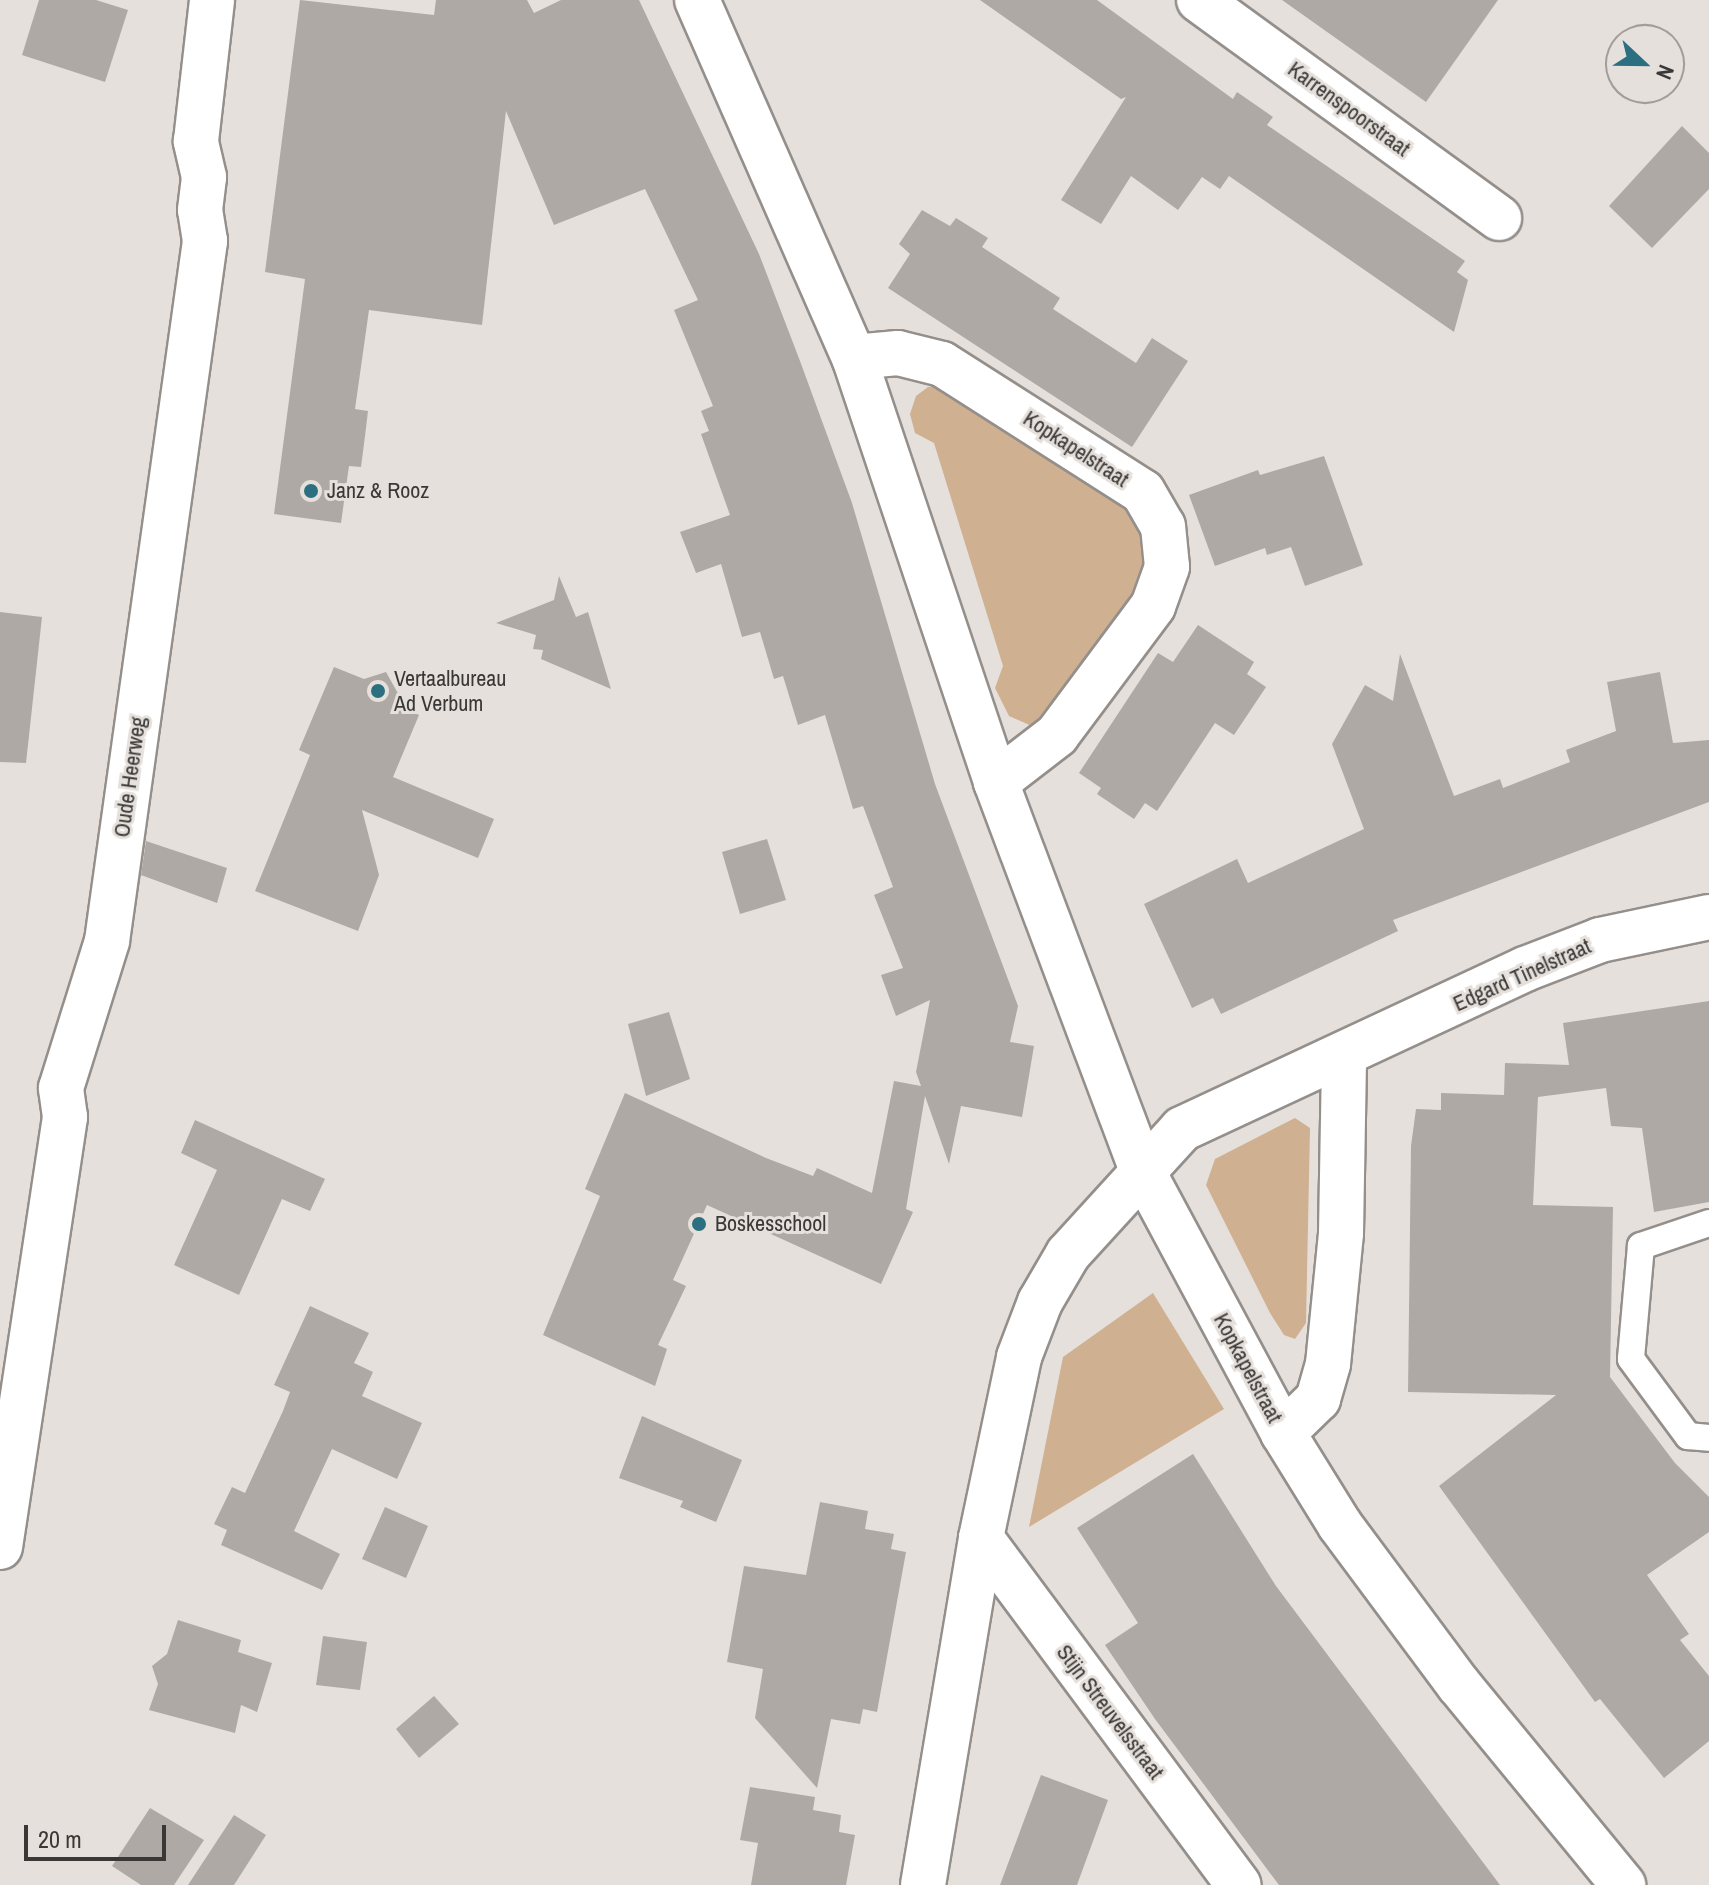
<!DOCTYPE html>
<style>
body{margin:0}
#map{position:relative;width:1709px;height:1885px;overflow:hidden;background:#e5e0db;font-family:"Archivo Narrow",sans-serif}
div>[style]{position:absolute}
.green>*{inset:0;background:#cfb090}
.building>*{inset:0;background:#aea9a4}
.roads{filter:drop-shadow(2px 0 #948f8b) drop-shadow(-2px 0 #948f8b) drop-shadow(0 2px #948f8b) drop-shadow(0 -2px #948f8b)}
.lane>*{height:26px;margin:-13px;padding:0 13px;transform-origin:13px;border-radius:13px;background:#fff}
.street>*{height:44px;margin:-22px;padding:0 22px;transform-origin:22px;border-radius:22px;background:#fff}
.dots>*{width:22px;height:22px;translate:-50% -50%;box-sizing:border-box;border:4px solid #e5e0db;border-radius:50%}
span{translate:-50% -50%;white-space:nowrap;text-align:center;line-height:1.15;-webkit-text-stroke:6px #e5e0db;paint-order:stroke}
.street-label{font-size:22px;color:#3a3836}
.poi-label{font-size:22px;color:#3a3836}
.left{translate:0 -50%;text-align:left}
.north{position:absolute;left:1605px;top:24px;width:80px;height:80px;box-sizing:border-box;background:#e5e0db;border:2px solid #a19d99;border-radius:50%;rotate:112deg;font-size:22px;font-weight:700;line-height:32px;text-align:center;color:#3a3836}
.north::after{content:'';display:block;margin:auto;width:28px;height:36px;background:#2c6f80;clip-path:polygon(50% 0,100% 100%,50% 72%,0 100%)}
.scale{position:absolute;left:24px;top:1825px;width:142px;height:36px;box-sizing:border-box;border:4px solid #3a3836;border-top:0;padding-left:10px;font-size:24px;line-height:28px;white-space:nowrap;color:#3a3836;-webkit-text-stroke:6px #e5e0db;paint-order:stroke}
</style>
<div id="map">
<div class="green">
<i style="clip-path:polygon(944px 386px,989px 411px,1156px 527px,1147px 582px,1072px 699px,1034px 727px,1009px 716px,995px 688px,1003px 666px,934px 443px,915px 433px,910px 414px,916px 396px,928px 387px)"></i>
<i style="clip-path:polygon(1295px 1118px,1310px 1128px,1306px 1323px,1295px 1339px,1284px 1335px,1270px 1313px,1206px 1185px,1215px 1159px)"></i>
<i style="clip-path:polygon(1153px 1293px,1224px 1409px,1029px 1527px,1063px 1357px)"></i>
</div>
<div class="building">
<i style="clip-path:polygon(39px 0,96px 0,128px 10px,105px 82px,22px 55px)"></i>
<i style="clip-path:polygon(300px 0,434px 15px,436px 0,527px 0,534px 13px,561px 0,639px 0,759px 254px,800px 361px,852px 503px,935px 784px,1018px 1006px,1010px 1042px,1034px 1046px,1022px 1117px,961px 1106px,949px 1164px,925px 1096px,906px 1209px,913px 1212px,881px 1284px,707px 1205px,673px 1280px,686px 1286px,658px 1345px,667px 1349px,655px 1386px,543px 1335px,600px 1196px,585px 1189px,625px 1093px,766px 1158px,813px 1176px,817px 1168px,872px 1193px,894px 1081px,921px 1086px,916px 1072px,930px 1000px,896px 1016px,881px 975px,903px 968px,874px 895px,893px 887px,863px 806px,853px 809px,825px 715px,798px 725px,783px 676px,774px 679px,760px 632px,742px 637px,721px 564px,696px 573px,680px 532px,730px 515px,701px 434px,709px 431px,701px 411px,713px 406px,674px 310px,698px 300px,645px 189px,554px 225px,506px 111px,482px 325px,369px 310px,355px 409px,368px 411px,365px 436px,361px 467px,349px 466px,341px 523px,274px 514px,305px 279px,265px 272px)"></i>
<i style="clip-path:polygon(980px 0,1097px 0,1233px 99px,1237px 92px,1273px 117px,1267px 125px,1465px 261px,1457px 272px,1468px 280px,1454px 332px,1229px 176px,1220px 189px,1202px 177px,1178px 210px,1131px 176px,1101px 224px,1061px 200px,1126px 97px,1121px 99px)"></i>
<i style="clip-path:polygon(1282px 0,1498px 0,1426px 102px)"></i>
<i style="clip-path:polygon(1682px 126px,1709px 153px,1709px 189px,1652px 248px,1609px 206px)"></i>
<i style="clip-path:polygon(922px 210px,950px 226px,956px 218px,988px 238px,982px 247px,1060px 298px,1053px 309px,1136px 363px,1152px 338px,1188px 361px,1132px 447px,888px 288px,910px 254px,899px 244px)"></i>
<i style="clip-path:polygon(1324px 456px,1363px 565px,1305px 586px,1291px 547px,1267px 555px,1265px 548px,1215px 566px,1189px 495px,1258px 470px,1260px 475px)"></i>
<i style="clip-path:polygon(559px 576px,576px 617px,588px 612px,611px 689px,541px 659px,543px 650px,533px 649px,536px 635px,496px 623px,554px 600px)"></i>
<i style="clip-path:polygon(0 612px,42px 617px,26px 763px,0 762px)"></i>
<i style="clip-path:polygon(1198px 625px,1254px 662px,1247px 674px,1266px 687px,1234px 735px,1215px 723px,1157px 811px,1145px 803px,1134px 819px,1097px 794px,1101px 788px,1079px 773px,1158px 653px,1173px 662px)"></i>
<i style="clip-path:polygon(1400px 654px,1454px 796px,1500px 779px,1503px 788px,1570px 762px,1566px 750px,1616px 731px,1607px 682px,1660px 672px,1673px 743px,1709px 740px,1709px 802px,1393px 920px,1398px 931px,1221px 1014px,1213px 998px,1192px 1008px,1144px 904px,1237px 859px,1248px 883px,1364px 829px,1332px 744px,1365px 685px,1393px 701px)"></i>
<i style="clip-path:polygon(334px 667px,364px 679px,386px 672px,400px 697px,397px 705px,419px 715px,393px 777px,494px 819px,478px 858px,362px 810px,379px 875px,358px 931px,255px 891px,310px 755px,299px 750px)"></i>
<i style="clip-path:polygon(767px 839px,786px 900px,740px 914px,722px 852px)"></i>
<i style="clip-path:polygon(146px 841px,227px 868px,217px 903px,141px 875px)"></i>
<i style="clip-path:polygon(1709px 1001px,1709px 1202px,1654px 1212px,1642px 1128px,1611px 1126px,1606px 1088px,1538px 1097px,1533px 1205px,1613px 1207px,1610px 1377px,1675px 1463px,1709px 1497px,1709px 1532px,1647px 1575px,1689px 1634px,1680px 1640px,1709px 1676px,1709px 1741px,1664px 1778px,1600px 1699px,1595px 1702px,1439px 1486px,1556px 1395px,1408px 1392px,1411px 1146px,1416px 1109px,1441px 1110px,1441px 1093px,1504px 1095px,1505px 1063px,1569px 1065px,1563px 1023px)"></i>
<i style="clip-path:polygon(669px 1012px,690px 1079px,646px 1096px,628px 1024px)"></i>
<i style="clip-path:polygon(195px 1120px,325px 1179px,310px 1211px,282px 1199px,239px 1295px,174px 1265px,217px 1170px,181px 1153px)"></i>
<i style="clip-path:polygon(310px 1306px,369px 1333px,354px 1363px,373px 1372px,362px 1396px,422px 1423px,397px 1479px,332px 1449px,294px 1531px,340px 1554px,322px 1590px,221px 1545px,227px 1530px,214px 1524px,232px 1487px,245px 1493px,283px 1411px,290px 1392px,274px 1385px)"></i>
<i style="clip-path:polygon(642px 1416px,742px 1460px,716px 1522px,680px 1507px,683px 1501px,619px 1478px)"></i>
<i style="clip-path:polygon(1193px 1454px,1276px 1586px,1500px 1885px,1279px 1885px,1155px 1719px,1105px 1645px,1138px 1623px,1077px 1528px)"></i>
<i style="clip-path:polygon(820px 1502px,868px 1511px,865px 1529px,894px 1534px,891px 1549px,906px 1552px,877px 1712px,863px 1709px,860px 1724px,831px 1719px,817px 1788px,755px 1718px,763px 1669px,727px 1662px,744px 1566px,806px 1575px)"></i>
<i style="clip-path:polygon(385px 1507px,428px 1526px,406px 1578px,362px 1559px)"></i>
<i style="clip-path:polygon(178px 1620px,241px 1640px,238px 1652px,272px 1663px,257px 1712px,241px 1705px,235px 1733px,149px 1710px,158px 1684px,152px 1666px,167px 1654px)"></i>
<i style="clip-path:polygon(323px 1636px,367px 1642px,360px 1690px,316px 1685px)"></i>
<i style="clip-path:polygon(434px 1696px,459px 1724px,419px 1758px,396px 1729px)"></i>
<i style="clip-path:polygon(1041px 1775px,1108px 1800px,1077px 1885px,1000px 1885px)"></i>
<i style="clip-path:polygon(750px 1787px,815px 1797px,813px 1810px,841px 1815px,839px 1832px,855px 1835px,846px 1885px,751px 1885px,758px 1843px,740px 1840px)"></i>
<i style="clip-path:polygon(150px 1808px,204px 1840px,174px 1885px,141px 1885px,112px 1866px)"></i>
<i style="clip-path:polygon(234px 1815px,266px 1835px,234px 1885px,188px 1885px)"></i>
</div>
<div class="roads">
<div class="lane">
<i style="left:1709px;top:1223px;width:72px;rotate:161.3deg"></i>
<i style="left:1641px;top:1246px;width:113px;rotate:95.1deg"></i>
<i style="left:1631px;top:1359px;width:96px;rotate:53.5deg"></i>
<i style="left:1688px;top:1436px;width:21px;rotate:5deg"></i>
</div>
<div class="street">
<i style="left:697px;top:0;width:390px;rotate:66.3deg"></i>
<i style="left:854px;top:357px;width:448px;rotate:71.5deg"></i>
<i style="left:996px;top:782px;width:412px;rotate:69.4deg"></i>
<i style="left:1141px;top:1168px;width:301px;rotate:61.8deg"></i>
<i style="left:1283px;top:1433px;width:108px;rotate:58.2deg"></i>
<i style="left:1340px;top:1525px;width:199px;rotate:53.4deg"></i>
<i style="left:1459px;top:1685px;width:259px;rotate:50.6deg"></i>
<i style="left:1199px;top:0;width:371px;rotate:36deg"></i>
<i style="left:854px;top:357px;width:44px;rotate:-5.2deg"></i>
<i style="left:898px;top:353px;width:45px;rotate:14deg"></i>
<i style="left:942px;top:364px;width:238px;rotate:32.5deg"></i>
<i style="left:1143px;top:492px;width:39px;rotate:60deg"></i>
<i style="left:1163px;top:526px;width:41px;rotate:84.4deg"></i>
<i style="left:1167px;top:567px;width:41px;rotate:109.7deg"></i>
<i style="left:1153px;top:606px;width:161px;rotate:126.7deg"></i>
<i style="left:1057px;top:735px;width:77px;rotate:142.4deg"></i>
<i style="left:1283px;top:1433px;width:49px;rotate:-44.2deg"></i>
<i style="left:1318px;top:1399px;width:36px;rotate:-74deg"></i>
<i style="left:1328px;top:1364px;width:132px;rotate:-84.3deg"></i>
<i style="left:1341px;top:1233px;width:176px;rotate:-89deg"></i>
<i style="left:981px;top:1538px;width:432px;rotate:53.4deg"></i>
<i style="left:0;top:1547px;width:435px;rotate:-81.4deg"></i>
<i style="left:65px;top:1117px;width:29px;rotate:-98deg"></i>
<i style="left:61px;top:1088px;width:154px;rotate:-72.6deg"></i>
<i style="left:107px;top:941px;width:707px;rotate:-82.03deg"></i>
<i style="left:205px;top:241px;width:31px;rotate:-99deg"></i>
<i style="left:200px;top:210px;width:33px;rotate:-83deg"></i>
<i style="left:204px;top:177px;width:37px;rotate:-103deg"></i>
<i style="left:196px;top:141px;width:142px;rotate:-83.5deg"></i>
<i style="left:923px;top:1885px;width:352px;rotate:-80.5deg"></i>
<i style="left:981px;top:1538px;width:185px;rotate:-78.1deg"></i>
<i style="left:1019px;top:1357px;width:59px;rotate:-69.1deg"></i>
<i style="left:1040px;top:1302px;width:56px;rotate:-59.7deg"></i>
<i style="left:1068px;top:1254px;width:169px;rotate:-47.6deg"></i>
<i style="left:1182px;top:1129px;width:378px;rotate:-25deg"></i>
<i style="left:1525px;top:969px;width:80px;rotate:-21.1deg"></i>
<i style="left:1600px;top:940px;width:111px;rotate:-11.9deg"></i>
</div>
</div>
<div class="dots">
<i style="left:311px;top:491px;background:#2c6f80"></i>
<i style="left:378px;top:691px;background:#2c6f80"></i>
<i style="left:699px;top:1224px;background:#2c6f80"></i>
</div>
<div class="street-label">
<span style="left:1349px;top:109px;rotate:36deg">Karrenspoorstraat</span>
<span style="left:1076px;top:449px;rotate:33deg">Kopkapelstraat</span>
<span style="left:130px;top:777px;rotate:-82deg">Oude Heerweg</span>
<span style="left:1522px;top:975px;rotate:-24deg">Edgard Tinelstraat</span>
<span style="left:1248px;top:1368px;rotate:62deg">Kopkapelstraat</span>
<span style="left:1110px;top:1712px;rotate:53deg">Stijn Streuvelsstraat</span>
</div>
<div class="poi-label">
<span class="left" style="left:327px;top:491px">Janz &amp; Rooz</span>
<span class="left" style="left:394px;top:691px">Vertaalbureau<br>Ad Verbum</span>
<span class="left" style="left:715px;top:1224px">Boskesschool</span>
</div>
<div class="north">N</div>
<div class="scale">20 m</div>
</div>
